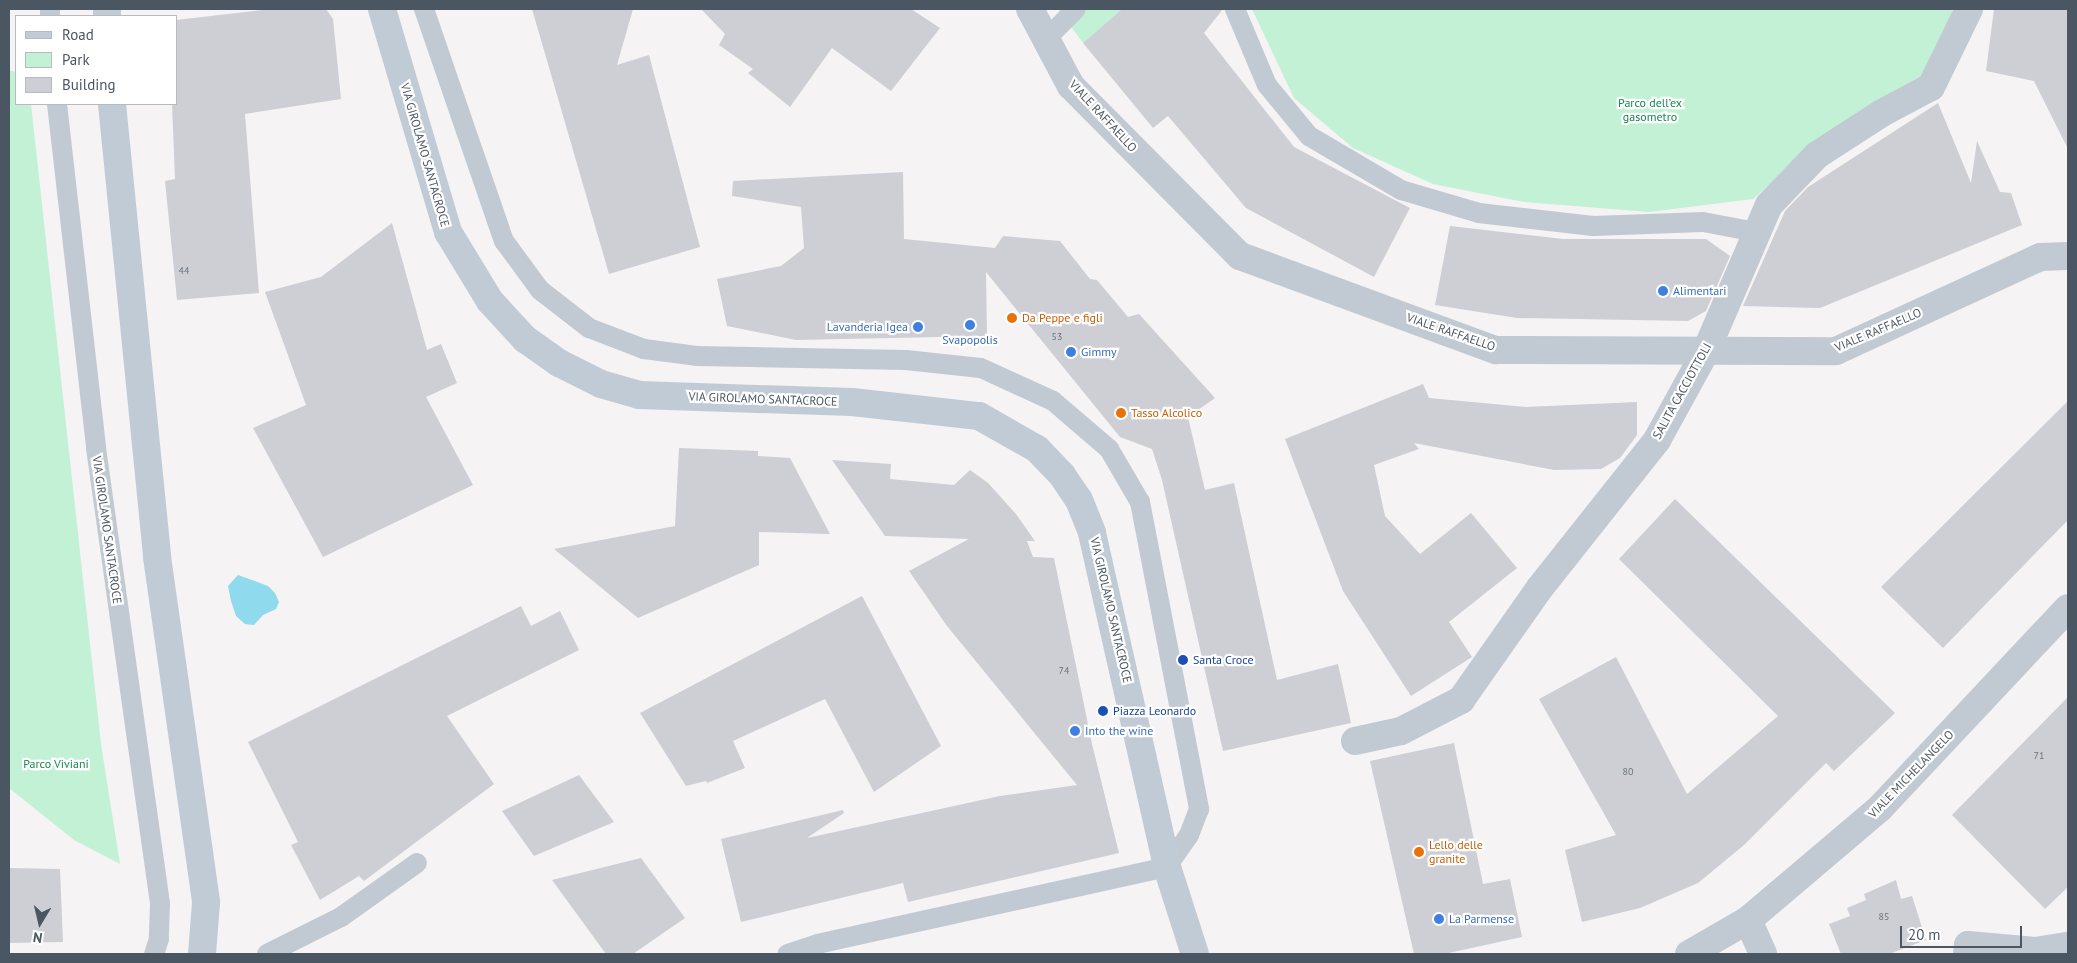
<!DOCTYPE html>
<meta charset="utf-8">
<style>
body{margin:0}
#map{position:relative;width:2077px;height:963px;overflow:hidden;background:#f5f3f3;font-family:"PT Sans",sans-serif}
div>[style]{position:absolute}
.green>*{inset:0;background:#c3f1d5}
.water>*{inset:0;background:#90daee}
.building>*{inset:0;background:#cdcfd5}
.lane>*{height:20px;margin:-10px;padding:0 10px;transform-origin:10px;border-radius:10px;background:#c1cad2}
.street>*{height:28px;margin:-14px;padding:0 14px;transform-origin:14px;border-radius:14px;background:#c1cad2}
.secondary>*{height:28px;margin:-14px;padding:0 14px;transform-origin:14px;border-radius:14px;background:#c1cbd6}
.dots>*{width:14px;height:14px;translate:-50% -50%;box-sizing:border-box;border:2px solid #fff;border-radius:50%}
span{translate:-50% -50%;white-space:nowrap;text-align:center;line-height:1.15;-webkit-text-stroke:4.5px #fff;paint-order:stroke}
.number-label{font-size:10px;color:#6b747e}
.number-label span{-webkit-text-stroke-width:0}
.park-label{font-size:12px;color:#17864f}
.street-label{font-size:12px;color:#4a5661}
.shop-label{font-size:12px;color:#366cbe}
.left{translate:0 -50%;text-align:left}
.right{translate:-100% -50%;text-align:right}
.food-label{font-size:12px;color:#c56008}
.transit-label{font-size:12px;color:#164399}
.frame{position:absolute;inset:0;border:10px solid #4a5661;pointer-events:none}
.legend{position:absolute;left:15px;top:15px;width:162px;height:90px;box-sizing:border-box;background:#fff;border:1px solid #b7bbc0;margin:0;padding:6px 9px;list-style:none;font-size:15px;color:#4a5661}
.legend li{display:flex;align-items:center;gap:10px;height:25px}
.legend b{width:25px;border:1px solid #b7bbc0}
.north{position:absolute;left:15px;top:898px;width:50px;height:50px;-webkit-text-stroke:4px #fff;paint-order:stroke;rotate:189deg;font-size:14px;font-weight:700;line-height:20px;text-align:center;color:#4a5661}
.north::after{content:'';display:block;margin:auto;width:18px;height:22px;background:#4a5661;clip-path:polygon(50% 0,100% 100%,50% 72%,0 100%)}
.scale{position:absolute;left:1900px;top:926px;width:122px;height:22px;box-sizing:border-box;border:2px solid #4a5661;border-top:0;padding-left:6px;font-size:15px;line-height:18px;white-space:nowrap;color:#4a5661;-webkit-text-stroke:4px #fff;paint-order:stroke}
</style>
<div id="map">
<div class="green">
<i style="clip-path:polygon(1058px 9px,1122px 9px,1083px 43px)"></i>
<i style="clip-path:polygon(1252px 9px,1952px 9px,1953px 17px,1923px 78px,1837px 126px,1753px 199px,1649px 212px,1524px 202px,1433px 184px,1353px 148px,1294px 98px)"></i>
<i style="clip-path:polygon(9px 70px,16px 72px,16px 104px,31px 104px,101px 744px,120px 864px,74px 840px,9px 788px)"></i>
</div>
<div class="water">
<i style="clip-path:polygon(238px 575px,268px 586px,275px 593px,279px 602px,276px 609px,263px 615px,254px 625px,245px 624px,236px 616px,231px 601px,228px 586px)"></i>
</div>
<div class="building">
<i style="clip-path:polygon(271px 9px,326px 9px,333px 19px,341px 99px,245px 114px,259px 293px,177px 300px,165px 181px,175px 179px,172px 104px,176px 104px,176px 20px)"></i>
<i style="clip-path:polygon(532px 9px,633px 9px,617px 65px,649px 55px,700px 247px,609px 274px)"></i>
<i style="clip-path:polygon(701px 9px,911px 9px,940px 28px,891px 91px,832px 48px,790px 107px,748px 73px,753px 69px,719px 45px,725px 34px)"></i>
<i style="clip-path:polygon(1122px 9px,1223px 9px,1204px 33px,1294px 147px,1410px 208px,1374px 277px,1246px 208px,1168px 116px,1153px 128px,1083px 43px)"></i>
<i style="clip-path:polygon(1994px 9px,2068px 9px,2068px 149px,2034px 81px,1986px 71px)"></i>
<i style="clip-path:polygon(1938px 103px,1971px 183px,1977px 141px,2000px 192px,2011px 193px,2022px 225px,1820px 308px,1743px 306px,1785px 211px,1808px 187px)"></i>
<i style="clip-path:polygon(903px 172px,904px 239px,995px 248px,1003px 236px,1060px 241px,1090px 279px,1097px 280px,1128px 317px,1139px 314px,1215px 398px,1188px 417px,1205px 490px,1234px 483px,1277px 680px,1338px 664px,1351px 723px,1223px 751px,1162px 480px,1152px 449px,1120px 437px,986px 272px,987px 336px,796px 340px,727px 326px,717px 279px,781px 266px,804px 248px,801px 207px,732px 196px,733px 181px)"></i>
<i style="clip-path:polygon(392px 223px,427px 350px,441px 344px,457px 383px,426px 397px,473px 485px,323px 557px,253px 428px,306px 405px,265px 292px,321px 277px)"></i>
<i style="clip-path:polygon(1450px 226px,1563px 239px,1706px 239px,1730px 256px,1706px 311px,1688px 321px,1517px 318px,1435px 305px)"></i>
<i style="clip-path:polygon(1423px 384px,1429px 398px,1526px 407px,1637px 402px,1637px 435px,1620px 458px,1601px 469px,1554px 470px,1414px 443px,1419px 449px,1374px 465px,1385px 516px,1420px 554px,1471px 513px,1517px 568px,1449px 622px,1472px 657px,1411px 696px,1343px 591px,1285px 439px)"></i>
<i style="clip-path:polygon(2068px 401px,2068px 520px,1943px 648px,1881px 587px)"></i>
<i style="clip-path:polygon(679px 448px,758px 451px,758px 456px,790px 458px,830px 534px,759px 532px,759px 565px,638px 618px,554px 549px,675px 526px)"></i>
<i style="clip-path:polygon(832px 460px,891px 464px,890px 479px,954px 485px,970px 470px,988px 483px,1016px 514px,1035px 541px,1027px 541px,1033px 557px,1054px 558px,1092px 744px,1119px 853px,908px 902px,903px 883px,741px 922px,721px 839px,843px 810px,844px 813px,807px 838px,1000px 796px,1077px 785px,947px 626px,909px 571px,969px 539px,885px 536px)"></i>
<i style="clip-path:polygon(1675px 499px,1895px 713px,1834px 771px,1826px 763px,1744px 845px,1698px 883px,1640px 908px,1582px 922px,1565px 850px,1616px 835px,1539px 699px,1616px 657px,1687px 794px,1778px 716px,1619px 559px)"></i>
<i style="clip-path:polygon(862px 596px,941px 746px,874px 792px,825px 699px,733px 741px,745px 768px,707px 783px,706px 781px,686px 786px,640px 713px)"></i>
<i style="clip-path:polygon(521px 606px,531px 626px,560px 611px,579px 650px,447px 716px,494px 784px,364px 881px,359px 876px,320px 900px,291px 845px,298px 842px,248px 742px)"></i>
<i style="clip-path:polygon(2068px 697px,2068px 887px,2045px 909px,1952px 815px)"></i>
<i style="clip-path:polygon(1454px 743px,1483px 884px,1510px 879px,1522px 937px,1444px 954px,1414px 954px,1370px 761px)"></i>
<i style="clip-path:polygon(579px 775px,614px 822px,534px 856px,502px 811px)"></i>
<i style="clip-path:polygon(641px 858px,685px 918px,633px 954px,606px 954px,552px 880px)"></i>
<i style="clip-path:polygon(9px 868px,60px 869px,63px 942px,9px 943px)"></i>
<i style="clip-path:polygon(1896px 880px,1901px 899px,1912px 896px,1926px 940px,1889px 954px,1841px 954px,1829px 924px,1850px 916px,1847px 908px,1866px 900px,1864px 894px)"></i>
</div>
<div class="lane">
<i style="left:424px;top:9px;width:245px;rotate:71deg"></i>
<i style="left:504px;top:241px;width:61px;rotate:53.7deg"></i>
<i style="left:540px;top:290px;width:62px;rotate:37.8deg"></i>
<i style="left:589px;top:328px;width:59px;rotate:20.9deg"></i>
<i style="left:644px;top:349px;width:53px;rotate:7.5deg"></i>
<i style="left:697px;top:356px;width:209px;rotate:1.1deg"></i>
<i style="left:906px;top:360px;width:75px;rotate:6.1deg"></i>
<i style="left:981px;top:368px;width:79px;rotate:24.6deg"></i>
<i style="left:1053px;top:401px;width:74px;rotate:40.6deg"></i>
<i style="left:1109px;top:449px;width:61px;rotate:59.7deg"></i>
<i style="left:1140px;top:502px;width:313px;rotate:79.1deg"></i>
<i style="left:1199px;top:809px;width:28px;rotate:111deg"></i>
<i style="left:1189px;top:835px;width:39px;rotate:125deg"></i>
<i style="left:1167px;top:867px;width:357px;rotate:167.6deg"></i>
<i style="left:818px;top:944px;width:32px;rotate:162deg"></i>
<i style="left:1235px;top:9px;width:82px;rotate:67.2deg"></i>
<i style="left:1267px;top:85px;width:66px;rotate:50.5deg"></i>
<i style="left:1309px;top:136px;width:107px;rotate:30.4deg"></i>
<i style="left:1401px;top:190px;width:81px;rotate:16.4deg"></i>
<i style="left:1479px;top:213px;width:115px;rotate:6.5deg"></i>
<i style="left:1593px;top:226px;width:110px;rotate:-2.1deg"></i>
<i style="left:1703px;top:222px;width:54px;rotate:10.7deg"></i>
<i style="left:50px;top:16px;width:7px;rotate:-90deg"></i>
<i style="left:1046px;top:39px;width:42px;rotate:-45deg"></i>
<i style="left:57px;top:104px;width:346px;rotate:83.5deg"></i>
<i style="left:96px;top:448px;width:460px;rotate:82deg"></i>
<i style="left:160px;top:904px;width:35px;rotate:92deg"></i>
<i style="left:159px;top:939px;width:16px;rotate:108deg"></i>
<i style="left:267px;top:954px;width:83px;rotate:-26.6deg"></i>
<i style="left:341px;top:917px;width:93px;rotate:-35.4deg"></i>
</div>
<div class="street">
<i style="left:1030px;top:9px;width:87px;rotate:62deg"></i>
<i style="left:1071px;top:86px;width:240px;rotate:45.2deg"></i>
<i style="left:1240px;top:256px;width:273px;rotate:20.2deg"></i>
<i style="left:1496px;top:350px;width:340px;rotate:0.2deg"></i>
<i style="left:1836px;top:351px;width:225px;rotate:-24.7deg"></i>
<i style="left:2040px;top:257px;width:28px;rotate:-2deg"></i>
<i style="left:1355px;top:741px;width:47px;rotate:-12.3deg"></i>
<i style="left:1401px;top:731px;width:68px;rotate:-27.3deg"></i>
<i style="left:1461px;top:700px;width:136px;rotate:-54.9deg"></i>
<i style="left:1539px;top:589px;width:190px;rotate:-51.6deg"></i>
<i style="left:1657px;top:440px;width:102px;rotate:-61.2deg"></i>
<i style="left:1706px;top:351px;width:159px;rotate:-66.7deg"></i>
<i style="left:1769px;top:205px;width:69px;rotate:-46.2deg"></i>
<i style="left:1817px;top:155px;width:77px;rotate:-32.9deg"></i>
<i style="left:1882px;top:113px;width:55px;rotate:-28deg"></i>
<i style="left:1931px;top:87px;width:87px;rotate:-64deg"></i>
<i style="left:1748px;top:920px;width:37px;rotate:66deg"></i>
<i style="left:1689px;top:954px;width:68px;rotate:-30deg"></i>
<i style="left:1748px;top:920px;width:173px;rotate:-40.3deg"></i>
<i style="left:1880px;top:808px;width:274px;rotate:-46.8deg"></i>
<i style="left:1967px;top:954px;width:9px;rotate:-84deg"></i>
<i style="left:1968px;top:945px;width:67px;rotate:5.1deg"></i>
<i style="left:2035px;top:951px;width:33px;rotate:-9deg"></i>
</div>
<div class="secondary">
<i style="left:107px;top:9px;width:7px;rotate:90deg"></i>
<i style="left:382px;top:9px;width:233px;rotate:73.5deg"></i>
<i style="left:448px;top:232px;width:81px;rotate:58.7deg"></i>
<i style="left:490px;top:301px;width:52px;rotate:47.4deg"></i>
<i style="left:525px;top:339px;width:42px;rotate:35.2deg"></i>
<i style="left:559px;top:363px;width:47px;rotate:26.6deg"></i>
<i style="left:601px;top:384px;width:40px;rotate:16deg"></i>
<i style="left:639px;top:395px;width:213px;rotate:1.9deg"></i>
<i style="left:852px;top:402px;width:128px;rotate:6.3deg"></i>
<i style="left:979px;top:416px;width:67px;rotate:29.6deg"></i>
<i style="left:1037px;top:449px;width:36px;rotate:46deg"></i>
<i style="left:1062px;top:475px;width:30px;rotate:56deg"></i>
<i style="left:1079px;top:500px;width:35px;rotate:68deg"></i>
<i style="left:1092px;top:533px;width:342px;rotate:77.3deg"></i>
<i style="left:1167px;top:867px;width:91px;rotate:72.2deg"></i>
<i style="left:112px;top:104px;width:455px;rotate:84.3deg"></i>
<i style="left:157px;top:557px;width:349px;rotate:81.9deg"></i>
<i style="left:206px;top:903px;width:51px;rotate:94.5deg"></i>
</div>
<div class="dots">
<i style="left:1663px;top:291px;background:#3f7fe0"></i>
<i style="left:1012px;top:318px;background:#e8710a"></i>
<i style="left:970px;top:325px;background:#3f7fe0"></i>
<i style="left:918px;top:327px;background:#3f7fe0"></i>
<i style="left:1071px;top:352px;background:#3f7fe0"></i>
<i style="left:1121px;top:413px;background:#e8710a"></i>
<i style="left:1183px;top:660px;background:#1a4fb4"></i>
<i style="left:1103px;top:711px;background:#1a4fb4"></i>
<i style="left:1075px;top:731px;background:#3f7fe0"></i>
<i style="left:1419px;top:852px;background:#e8710a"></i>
<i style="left:1439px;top:919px;background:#3f7fe0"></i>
</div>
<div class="number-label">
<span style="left:184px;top:271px">44</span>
<span style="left:1057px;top:337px">53</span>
<span style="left:1064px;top:671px">74</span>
<span style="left:2039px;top:756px">71</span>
<span style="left:1628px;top:772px">80</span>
<span style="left:1884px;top:917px">85</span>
</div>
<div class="park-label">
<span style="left:1650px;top:110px">Parco dell’ex<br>gasometro</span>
<span style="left:56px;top:764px">Parco Viviani</span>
</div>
<div class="street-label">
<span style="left:1103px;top:116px;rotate:47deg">VIALE RAFFAELLO</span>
<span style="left:425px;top:155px;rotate:74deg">VIA GIROLAMO SANTACROCE</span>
<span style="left:1878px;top:330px;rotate:-23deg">VIALE RAFFAELLO</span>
<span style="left:1451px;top:332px;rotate:19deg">VIALE RAFFAELLO</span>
<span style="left:1682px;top:391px;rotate:-61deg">SALITA CACCIOTTOLI</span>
<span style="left:763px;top:399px;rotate:2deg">VIA GIROLAMO SANTACROCE</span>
<span style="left:107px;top:530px;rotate:82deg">VIA GIROLAMO SANTACROCE</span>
<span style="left:1111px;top:610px;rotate:77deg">VIA GIROLAMO SANTACROCE</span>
<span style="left:1911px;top:774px;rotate:-46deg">VIALE MICHELANGELO</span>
</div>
<div class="shop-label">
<span class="left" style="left:1673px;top:291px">Alimentari</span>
<span class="right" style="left:908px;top:327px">Lavanderia Igea</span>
<span style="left:970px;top:340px">Svapopolis</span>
<span class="left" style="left:1081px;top:352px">Gimmy</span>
<span class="left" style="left:1085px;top:731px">Into the wine</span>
<span class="left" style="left:1449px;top:919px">La Parmense</span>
</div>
<div class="food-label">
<span class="left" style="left:1022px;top:318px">Da Peppe e figli</span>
<span class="left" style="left:1131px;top:413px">Tasso Alcolico</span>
<span class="left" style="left:1429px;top:852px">Lello delle<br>granite</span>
</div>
<div class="transit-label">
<span class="left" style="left:1193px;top:660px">Santa Croce</span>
<span class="left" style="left:1113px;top:711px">Piazza Leonardo</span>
</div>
<div class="frame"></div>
<ul class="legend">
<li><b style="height:6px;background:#c1cbd6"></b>Road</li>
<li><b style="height:14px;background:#c3f1d5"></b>Park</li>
<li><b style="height:14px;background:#cdcfd5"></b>Building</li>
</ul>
<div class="north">N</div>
<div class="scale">20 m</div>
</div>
